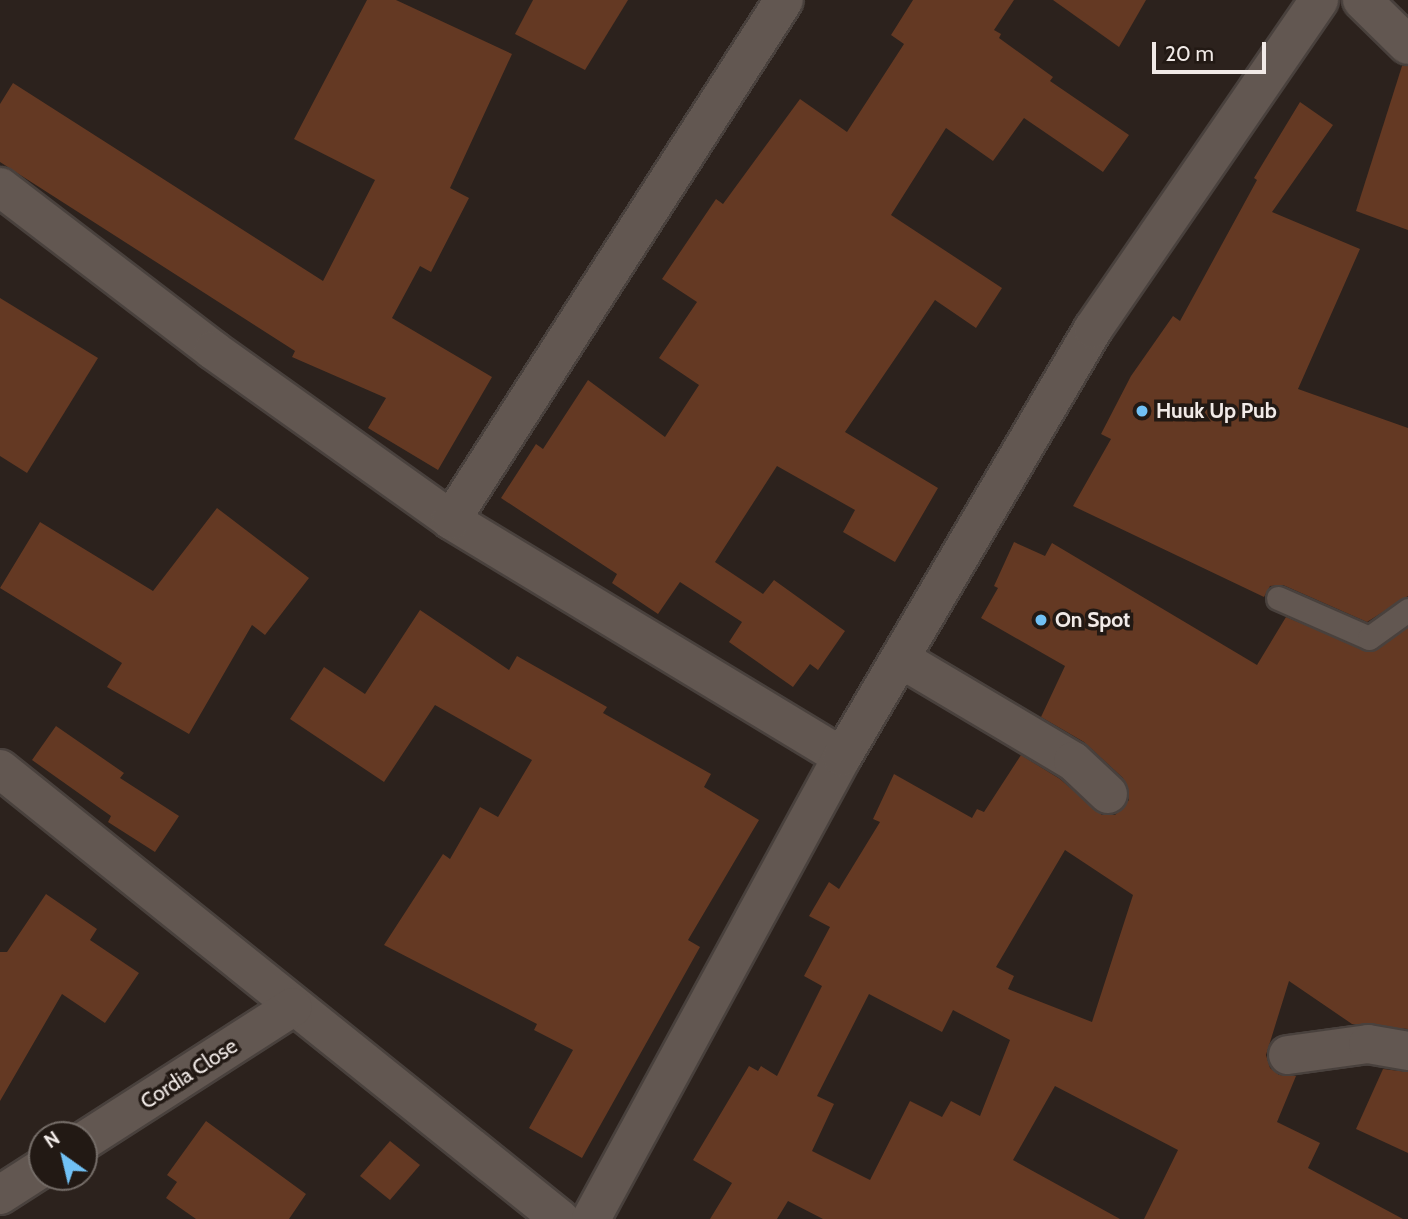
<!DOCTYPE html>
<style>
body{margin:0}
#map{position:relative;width:1408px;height:1219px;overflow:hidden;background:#2c221d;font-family:Cabin,sans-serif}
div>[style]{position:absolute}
.building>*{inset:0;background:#643923}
.roads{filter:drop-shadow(2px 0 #49413d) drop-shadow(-2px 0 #49413d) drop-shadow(0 2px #49413d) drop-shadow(0 -2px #49413d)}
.lane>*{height:23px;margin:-11.5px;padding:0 11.5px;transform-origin:11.5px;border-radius:11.5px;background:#625751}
.street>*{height:38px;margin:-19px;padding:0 19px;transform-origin:19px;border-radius:19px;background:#625751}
.secondary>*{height:38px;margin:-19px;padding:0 19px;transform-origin:19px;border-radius:19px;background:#625751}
.dots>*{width:19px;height:19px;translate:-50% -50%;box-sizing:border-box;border:4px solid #221914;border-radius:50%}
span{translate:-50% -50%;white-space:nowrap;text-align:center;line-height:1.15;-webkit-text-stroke:7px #221914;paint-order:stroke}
.poi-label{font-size:21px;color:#f1eae7;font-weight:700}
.left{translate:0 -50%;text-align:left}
.street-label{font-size:21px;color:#f1eae7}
.north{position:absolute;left:28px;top:1121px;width:70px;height:70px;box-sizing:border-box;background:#221914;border:2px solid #756d68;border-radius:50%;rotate:326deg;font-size:19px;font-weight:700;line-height:28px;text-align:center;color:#f1eae7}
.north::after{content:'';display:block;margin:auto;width:24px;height:32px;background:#71c1f5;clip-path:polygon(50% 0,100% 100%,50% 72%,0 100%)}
.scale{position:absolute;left:1152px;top:42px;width:114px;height:32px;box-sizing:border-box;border:4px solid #f1eae7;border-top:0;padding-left:9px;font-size:21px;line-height:24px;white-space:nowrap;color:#f1eae7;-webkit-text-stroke:5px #221914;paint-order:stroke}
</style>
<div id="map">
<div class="building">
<i style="clip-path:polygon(367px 0,396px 0,512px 54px,450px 188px,469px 198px,431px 272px,420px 266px,392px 318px,492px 377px,438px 470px,368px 428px,386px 398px,292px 357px,295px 351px,0 162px,0 104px,13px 83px,323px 281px,375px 180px,294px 139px)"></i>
<i style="clip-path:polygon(533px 0,628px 0,585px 70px,515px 34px)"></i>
<i style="clip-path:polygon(913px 0,1014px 0,994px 30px,1001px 34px,999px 38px,1053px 77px,1050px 81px,1129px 135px,1103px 172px,1024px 118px,993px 161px,946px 128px,891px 215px,1002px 288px,976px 328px,935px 300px,845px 432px,938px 488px,895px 562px,843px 532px,855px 510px,777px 466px,715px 562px,763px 594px,774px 580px,845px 631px,818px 670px,810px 664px,793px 687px,729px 642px,742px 622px,680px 582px,658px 614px,612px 583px,617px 574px,501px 498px,536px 444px,543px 449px,588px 380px,665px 437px,699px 385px,659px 358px,697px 302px,662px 279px,716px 199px,723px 204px,800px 99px,847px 132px,904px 44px,891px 35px)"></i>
<i style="clip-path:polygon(1053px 0,1146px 0,1119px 47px)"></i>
<i style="clip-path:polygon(1402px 66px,1408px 66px,1408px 230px,1356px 211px)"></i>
<i style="clip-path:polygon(1300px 102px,1333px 125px,1272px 212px,1360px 249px,1298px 389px,1408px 428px,1408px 596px,1367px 622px,1283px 585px,1270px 586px,1264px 597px,1073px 506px,1111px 439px,1101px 434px,1131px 376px,1173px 316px,1180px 321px,1257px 180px,1254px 178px)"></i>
<i style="clip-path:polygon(0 298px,98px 358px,27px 473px,0 456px)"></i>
<i style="clip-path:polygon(217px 508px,309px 578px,265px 635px,252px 625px,189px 734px,107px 687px,122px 663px,0 588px,40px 522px,153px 591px)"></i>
<i style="clip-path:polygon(evenodd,1014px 542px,1045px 556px,1052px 543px,1257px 665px,1286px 617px,1370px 652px,1408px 627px,1408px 1029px,1352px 1024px,1289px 981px,1266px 1055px,1270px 1068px,1279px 1075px,1296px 1076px,1277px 1122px,1320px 1143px,1308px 1168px,1403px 1219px,1144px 1219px,1178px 1150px,1055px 1086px,1013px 1160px,1120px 1219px,823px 1219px,788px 1201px,777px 1219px,710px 1219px,732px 1183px,693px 1160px,749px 1066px,758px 1071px,761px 1066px,777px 1076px,822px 986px,804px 976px,830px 927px,809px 916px,829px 882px,839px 889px,880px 822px,873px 819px,894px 774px,972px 818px,977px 809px,984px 812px,1021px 755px,1060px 779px,1102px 815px,1115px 815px,1129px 800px,1123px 778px,1084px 742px,1041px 717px,1065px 666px,981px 618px,998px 588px,994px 586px,1014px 542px,1065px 850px,1133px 895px,1092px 1022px,1008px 989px,1014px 976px,996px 967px,1065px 850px,1014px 542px,869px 994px,942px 1032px,953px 1010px,1010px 1040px,980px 1116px,951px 1101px,942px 1117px,910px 1101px,870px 1180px,812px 1151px,834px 1104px,817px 1096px,869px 994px)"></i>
<i style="clip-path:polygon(420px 610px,509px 670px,517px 656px,607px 707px,603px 713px,711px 774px,704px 787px,759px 820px,688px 940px,700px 947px,582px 1158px,529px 1128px,573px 1050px,534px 1030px,537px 1024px,384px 945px,443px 854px,450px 859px,480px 807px,498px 817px,532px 760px,435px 705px,384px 782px,290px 719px,324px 667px,365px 694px)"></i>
<i style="clip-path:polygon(56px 726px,124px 773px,120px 778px,179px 816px,155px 852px,108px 822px,111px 816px,32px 760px)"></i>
<i style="clip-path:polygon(46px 894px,97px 929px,90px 940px,139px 973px,105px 1023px,62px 994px,0 1101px,0 952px,7px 952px)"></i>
<i style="clip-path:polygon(1383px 1069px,1408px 1072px,1408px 1153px,1356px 1129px)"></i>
<i style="clip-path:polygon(206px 1121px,306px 1194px,289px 1219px,196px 1219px,166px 1198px,177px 1182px,167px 1175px)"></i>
<i style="clip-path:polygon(390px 1141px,420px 1165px,390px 1200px,360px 1176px)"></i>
</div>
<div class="roads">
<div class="lane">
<i style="left:1278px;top:598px;width:99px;rotate:23.7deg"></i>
<i style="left:1369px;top:638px;width:48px;rotate:-35.7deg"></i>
</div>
<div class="street">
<i style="left:0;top:187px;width:268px;rotate:37.4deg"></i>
<i style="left:213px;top:350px;width:292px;rotate:35.5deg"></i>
<i style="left:451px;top:520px;width:457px;rotate:31.2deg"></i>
<i style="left:451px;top:520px;width:617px;rotate:-57.37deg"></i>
<i style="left:901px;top:659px;width:200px;rotate:30.7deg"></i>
<i style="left:1073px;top:761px;width:48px;rotate:43.3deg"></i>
<i style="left:0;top:769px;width:718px;rotate:38.78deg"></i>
<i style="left:1288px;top:1055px;width:81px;rotate:-7.8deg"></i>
<i style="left:1368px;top:1044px;width:41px;rotate:9.9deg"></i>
<i style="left:84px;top:1141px;width:248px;rotate:-32.7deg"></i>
<i style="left:0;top:1195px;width:50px;rotate:-32.7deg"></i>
<i style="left:591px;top:1219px;width:526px;rotate:-61.49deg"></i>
<i style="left:842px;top:757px;width:496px;rotate:-59.6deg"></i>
<i style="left:1093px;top:329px;width:399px;rotate:-55.5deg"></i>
</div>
<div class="secondary">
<i style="left:1362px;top:0;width:64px;rotate:44.4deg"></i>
</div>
</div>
<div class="dots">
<i style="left:1142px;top:411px;background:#71c1f5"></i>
<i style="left:1041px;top:620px;background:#71c1f5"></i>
</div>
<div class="poi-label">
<span class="left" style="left:1156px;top:411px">Huuk Up Pub</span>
<span class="left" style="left:1055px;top:620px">On Spot</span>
</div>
<div class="street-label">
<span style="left:189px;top:1074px;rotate:-33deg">Cordia Close</span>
</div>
<div class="north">N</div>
<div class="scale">20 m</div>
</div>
